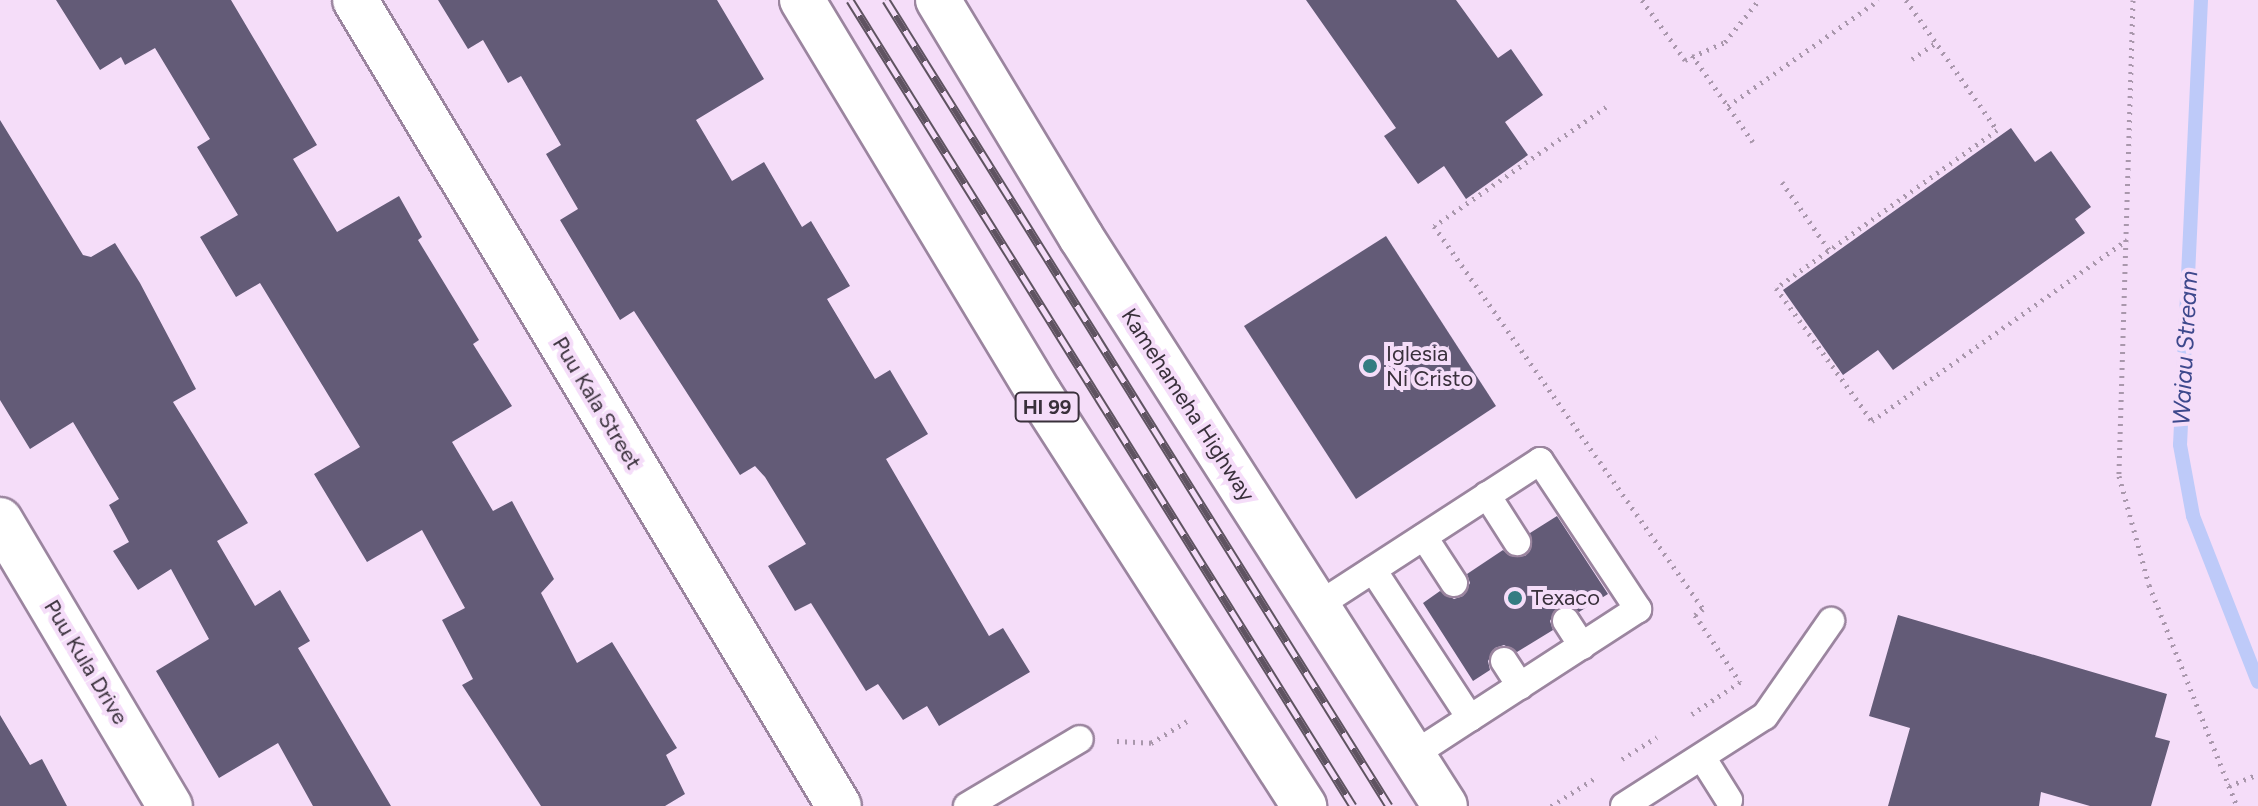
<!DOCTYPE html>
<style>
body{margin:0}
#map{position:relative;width:2258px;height:806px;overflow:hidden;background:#f5ddf9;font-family:Figtree,sans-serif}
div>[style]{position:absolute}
.stream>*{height:14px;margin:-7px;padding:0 7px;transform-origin:7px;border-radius:7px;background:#becaf9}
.building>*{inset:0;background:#635b77}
.path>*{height:5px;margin-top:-2.5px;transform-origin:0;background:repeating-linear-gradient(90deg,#a997ac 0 2px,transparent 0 8px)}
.roads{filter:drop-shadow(2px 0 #9b859f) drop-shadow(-2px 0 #9b859f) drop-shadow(0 2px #9b859f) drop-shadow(0 -2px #9b859f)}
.service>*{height:26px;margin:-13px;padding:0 13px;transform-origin:13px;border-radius:13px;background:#fff}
.minor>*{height:44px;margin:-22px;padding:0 22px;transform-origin:22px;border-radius:22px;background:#fff}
.primary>*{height:44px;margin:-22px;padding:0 22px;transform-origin:22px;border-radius:22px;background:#fff}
.rail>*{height:9px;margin-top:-4.5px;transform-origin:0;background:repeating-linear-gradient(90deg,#f5ddf9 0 18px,#5f5361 0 36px);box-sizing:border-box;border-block:2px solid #5f5361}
.dots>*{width:22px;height:22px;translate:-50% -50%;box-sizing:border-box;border:4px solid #f5ddf9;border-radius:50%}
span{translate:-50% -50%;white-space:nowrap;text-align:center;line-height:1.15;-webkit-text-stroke:8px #f5ddf9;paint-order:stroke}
.shield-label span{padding:2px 6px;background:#f5ddf9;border:2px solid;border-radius:6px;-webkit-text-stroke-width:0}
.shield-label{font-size:20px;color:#39303b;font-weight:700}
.poi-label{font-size:22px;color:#39303b}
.left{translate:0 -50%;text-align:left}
.street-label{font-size:22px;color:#39303b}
.water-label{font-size:24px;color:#3d488c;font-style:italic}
</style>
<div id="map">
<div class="stream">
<i style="left:2201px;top:0;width:445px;rotate:92.7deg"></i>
<i style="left:2180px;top:445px;width:72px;rotate:79.6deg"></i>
<i style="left:2193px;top:516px;width:178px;rotate:68.6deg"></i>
</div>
<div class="building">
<i style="clip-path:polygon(56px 0,231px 0,317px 145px,293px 159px,337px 232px,399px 196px,422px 237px,418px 240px,479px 340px,473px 344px,512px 406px,452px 442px,493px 511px,512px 501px,554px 579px,541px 593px,577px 663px,612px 642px,677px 748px,666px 755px,685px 794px,665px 806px,541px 806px,462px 685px,473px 679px,442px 620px,465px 608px,422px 530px,367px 562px,314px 474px,360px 447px,260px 283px,236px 297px,200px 237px,238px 215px,197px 147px,210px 139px,155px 48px,125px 65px,121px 57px,100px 70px)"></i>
<i style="clip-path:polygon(438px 0,717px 0,764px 79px,696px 120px,732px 181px,764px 162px,802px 227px,811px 221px,850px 286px,827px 299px,875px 379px,890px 370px,928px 434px,886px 459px,989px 636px,1003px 628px,1030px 672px,939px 726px,927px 706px,903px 720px,878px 684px,866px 691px,811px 603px,795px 611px,768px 566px,806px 544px,765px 477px,755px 466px,740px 475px,634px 311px,620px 320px,560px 220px,578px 209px,546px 154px,561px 145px,521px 76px,508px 83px,483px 40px,468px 49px)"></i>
<i style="clip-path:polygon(1306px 0,1456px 0,1498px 58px,1511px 49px,1543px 95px,1505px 122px,1528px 155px,1466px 199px,1444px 166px,1418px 184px,1384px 136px,1396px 128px)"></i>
<i style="clip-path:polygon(0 120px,83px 255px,91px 257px,115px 243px,140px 283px,196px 389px,173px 402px,248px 523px,217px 541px,255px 606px,280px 590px,310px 641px,298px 648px,391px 806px,313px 806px,278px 743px,219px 778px,156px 671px,209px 639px,171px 569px,138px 590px,113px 551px,129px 542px,109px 505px,119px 499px,73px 422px,30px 449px,0 400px)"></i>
<i style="clip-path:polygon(2011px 128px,2035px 162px,2051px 151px,2091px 207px,2075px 219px,2085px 233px,1893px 370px,1878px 350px,1843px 375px,1783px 290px)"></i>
<i style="clip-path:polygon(1386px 236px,1496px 406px,1356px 499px,1244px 326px)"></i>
<i style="clip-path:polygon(1557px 516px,1608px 594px,1579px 612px,1566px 605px,1557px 608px,1550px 621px,1553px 630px,1517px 652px,1504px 645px,1495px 648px,1488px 661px,1490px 670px,1473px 681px,1423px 603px,1440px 591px,1454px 599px,1463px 596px,1470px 583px,1467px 574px,1503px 550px,1510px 556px,1525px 556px,1531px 549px,1530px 533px)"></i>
<i style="clip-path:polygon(1898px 615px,2167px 694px,2155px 737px,2170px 741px,2151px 806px,2090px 806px,2041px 792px,2039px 806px,1888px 806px,1910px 728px,1869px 716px)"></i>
<i style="clip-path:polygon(0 715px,30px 765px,42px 759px,67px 806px,0 806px)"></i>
</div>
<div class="path">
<i style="left:1642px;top:0;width:74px;rotate:54.4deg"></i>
<i style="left:1685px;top:60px;width:44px;rotate:-24.2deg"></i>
<i style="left:1725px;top:42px;width:54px;rotate:-51deg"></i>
<i style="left:1906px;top:0;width:159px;rotate:55deg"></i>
<i style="left:1997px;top:130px;width:272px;rotate:144.4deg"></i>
<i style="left:1776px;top:288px;width:164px;rotate:54.2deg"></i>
<i style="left:1872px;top:421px;width:313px;rotate:-35.4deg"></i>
<i style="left:2133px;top:0;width:476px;rotate:91.7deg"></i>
<i style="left:2119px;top:476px;width:113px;rotate:74.6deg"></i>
<i style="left:2149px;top:585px;width:238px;rotate:68.3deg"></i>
<i style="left:1692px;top:55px;width:106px;rotate:55deg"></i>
<i style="left:1912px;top:59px;width:29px;rotate:-34deg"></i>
<i style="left:1728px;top:106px;width:184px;rotate:-35.1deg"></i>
<i style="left:1606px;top:107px;width:209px;rotate:145.3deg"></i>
<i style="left:1434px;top:226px;width:468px;rotate:54.9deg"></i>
<i style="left:1703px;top:609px;width:10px;rotate:143deg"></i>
<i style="left:1695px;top:615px;width:81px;rotate:56.1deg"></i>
<i style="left:1740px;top:682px;width:58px;rotate:146.3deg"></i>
<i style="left:1782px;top:182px;width:83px;rotate:55.3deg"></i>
<i style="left:1117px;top:741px;width:34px;rotate:3deg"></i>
<i style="left:1151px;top:743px;width:42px;rotate:-31.4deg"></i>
<i style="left:1622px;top:759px;width:41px;rotate:-32.2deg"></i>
<i style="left:2229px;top:786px;width:31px;rotate:-22deg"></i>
<i style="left:1551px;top:806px;width:54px;rotate:-32.2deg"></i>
</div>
<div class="roads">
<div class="service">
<i style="left:1487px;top:495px;width:56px;rotate:57.4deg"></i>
<i style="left:1424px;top:537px;width:55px;rotate:56.9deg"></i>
<i style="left:1317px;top:606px;width:266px;rotate:-33deg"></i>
<i style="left:1540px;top:461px;width:178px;rotate:56.5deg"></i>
<i style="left:1638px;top:609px;width:200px;rotate:147deg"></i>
<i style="left:1470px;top:718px;width:177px;rotate:-123.2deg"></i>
<i style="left:1566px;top:621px;width:30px;rotate:57deg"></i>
<i style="left:1504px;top:661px;width:30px;rotate:57deg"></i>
<i style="left:1413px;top:755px;width:68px;rotate:-33deg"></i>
<i style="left:1702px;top:757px;width:51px;rotate:57.9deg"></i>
<i style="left:967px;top:806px;width:131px;rotate:-30.7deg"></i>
<i style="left:1624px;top:806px;width:167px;rotate:-32.6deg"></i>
<i style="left:1765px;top:716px;width:116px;rotate:-55.2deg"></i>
</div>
<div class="minor">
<i style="left:355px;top:0;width:940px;rotate:59.02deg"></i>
<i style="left:0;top:520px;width:333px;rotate:59.3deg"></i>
</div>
<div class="primary">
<i style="left:802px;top:0;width:459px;rotate:58.9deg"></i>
<i style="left:1039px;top:393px;width:491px;rotate:57.3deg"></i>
<i style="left:938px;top:0;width:277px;rotate:58.9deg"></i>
<i style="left:1081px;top:237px;width:675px;rotate:57.39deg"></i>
</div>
</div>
<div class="rail">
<i style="left:850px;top:0;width:950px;rotate:58.03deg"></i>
<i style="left:886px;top:0;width:950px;rotate:58.03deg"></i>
</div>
<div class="dots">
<i style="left:1370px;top:366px;background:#347c82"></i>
<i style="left:1515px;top:598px;background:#347c82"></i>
</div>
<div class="shield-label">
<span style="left:1047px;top:407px">HI 99</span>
</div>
<div class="poi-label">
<span class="left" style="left:1386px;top:366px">Iglesia<br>Ni Cristo</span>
<span class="left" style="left:1531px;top:598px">Texaco</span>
</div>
<div class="street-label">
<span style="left:597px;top:403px;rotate:59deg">Puu Kala Street</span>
<span style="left:1188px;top:405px;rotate:57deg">Kamehameha Highway</span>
<span style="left:86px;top:662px;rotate:59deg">Puu Kula Drive</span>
</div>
<div class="water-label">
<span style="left:2185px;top:348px;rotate:-87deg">Waiau Stream</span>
</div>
</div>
